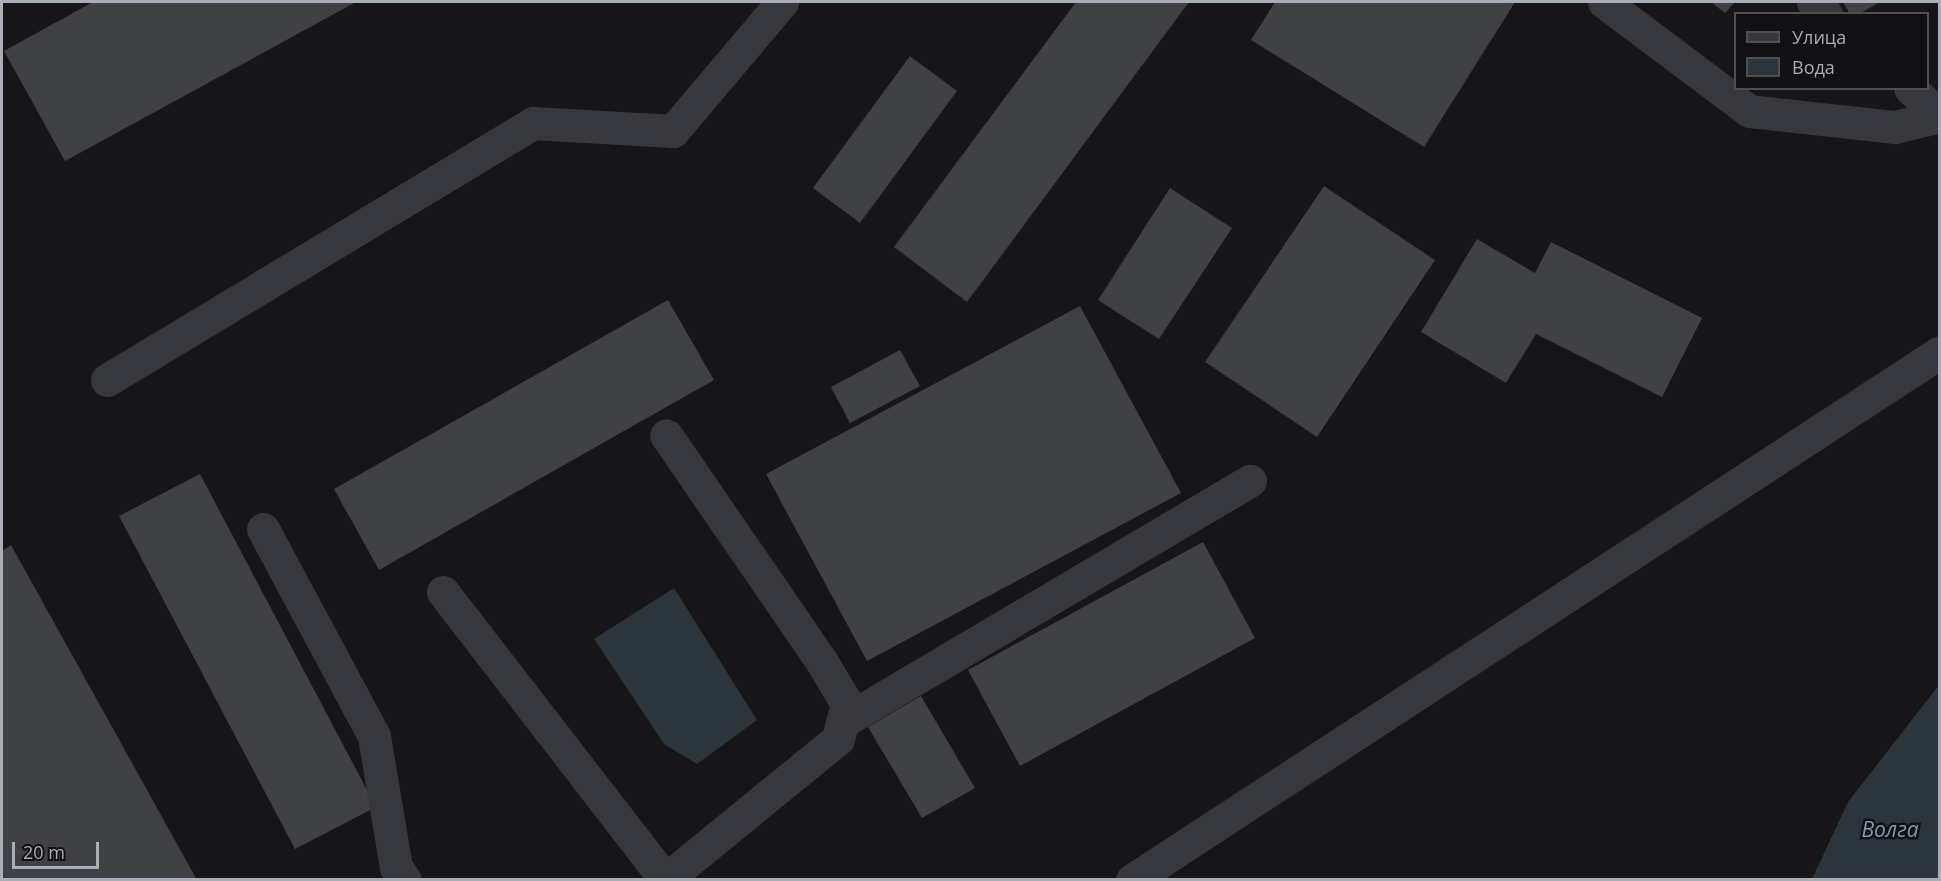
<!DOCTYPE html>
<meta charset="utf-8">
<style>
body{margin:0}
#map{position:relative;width:1941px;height:881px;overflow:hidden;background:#161618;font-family:"Open Sans",sans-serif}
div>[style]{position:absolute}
.water>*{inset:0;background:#2c353c}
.building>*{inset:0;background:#404145}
.minor>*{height:33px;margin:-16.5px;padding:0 16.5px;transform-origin:16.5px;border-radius:16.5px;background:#37383d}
span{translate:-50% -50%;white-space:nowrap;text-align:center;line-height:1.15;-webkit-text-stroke:5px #111113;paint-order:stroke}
.water-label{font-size:21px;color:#7f9bb3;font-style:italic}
.frame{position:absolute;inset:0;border:3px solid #a8adb8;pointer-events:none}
.legend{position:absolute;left:1734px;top:12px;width:195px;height:78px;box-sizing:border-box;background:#111113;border:2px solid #4d4f55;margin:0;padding:8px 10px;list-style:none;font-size:18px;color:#a8adb8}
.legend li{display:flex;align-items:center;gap:12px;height:30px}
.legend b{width:30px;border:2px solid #4d4f55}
.scale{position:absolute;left:12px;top:842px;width:87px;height:27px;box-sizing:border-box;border:3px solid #a8adb8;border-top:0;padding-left:8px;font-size:18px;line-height:21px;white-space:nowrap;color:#a8adb8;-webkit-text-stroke:4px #111113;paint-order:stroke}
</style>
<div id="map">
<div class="water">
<i style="clip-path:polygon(674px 588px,757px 720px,697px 764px,664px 744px,594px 639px)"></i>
<i style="clip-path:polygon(1939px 685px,1939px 879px,1812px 879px,1848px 802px)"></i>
</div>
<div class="building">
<i style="clip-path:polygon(93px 2px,356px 2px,65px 161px,4px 51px)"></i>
<i style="clip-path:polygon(1076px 2px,1189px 2px,967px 302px,894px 247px)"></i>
<i style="clip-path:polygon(1275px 2px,1515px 2px,1424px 147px,1251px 40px)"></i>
<i style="clip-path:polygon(1711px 2px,1735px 2px,1725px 13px)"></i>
<i style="clip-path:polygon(1843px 2px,1880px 2px,1859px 14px,1850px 14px)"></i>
<i style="clip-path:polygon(910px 56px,957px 91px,860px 223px,813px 188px)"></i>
<i style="clip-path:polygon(1324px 186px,1435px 260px,1317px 437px,1205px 362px)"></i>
<i style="clip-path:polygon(1170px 188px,1232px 228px,1159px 339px,1098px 300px)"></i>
<i style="clip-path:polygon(1477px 239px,1535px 273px,1551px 242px,1702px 318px,1662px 397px,1536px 334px,1506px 383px,1421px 332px)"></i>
<i style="clip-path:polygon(668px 300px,714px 380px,379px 570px,334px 489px)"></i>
<i style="clip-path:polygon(1080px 306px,1181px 493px,867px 661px,766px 474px)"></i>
<i style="clip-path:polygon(900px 350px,920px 386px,850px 423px,831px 387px)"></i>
<i style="clip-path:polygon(200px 474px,376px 807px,295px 849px,119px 516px)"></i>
<i style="clip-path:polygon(1203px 542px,1255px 638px,1020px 766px,968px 670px)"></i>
<i style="clip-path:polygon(11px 545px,197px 880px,2px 880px,2px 551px)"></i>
<i style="clip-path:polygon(921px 696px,975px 788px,922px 818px,868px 727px)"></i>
</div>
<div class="minor">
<i style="left:1604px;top:2px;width:181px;rotate:36.9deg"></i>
<i style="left:1749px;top:111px;width:147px;rotate:6.3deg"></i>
<i style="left:1895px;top:127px;width:46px;rotate:-13.7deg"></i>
<i style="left:1813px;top:2px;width:18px;rotate:43deg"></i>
<i style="left:1910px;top:88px;width:41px;rotate:43deg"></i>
<i style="left:107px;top:380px;width:498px;rotate:-31.1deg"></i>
<i style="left:533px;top:123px;width:140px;rotate:3.3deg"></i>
<i style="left:673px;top:131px;width:169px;rotate:-49.8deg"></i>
<i style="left:263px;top:529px;width:235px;rotate:61.8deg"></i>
<i style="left:374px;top:736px;width:133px;rotate:80.5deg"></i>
<i style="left:396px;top:867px;width:16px;rotate:55deg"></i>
<i style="left:443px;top:592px;width:363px;rotate:52.3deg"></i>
<i style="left:842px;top:722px;width:474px;rotate:-30.6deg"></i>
<i style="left:665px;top:880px;width:223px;rotate:-39.2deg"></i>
<i style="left:838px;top:739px;width:36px;rotate:-76deg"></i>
<i style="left:847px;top:704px;width:49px;rotate:-120.8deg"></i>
<i style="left:822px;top:662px;width:275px;rotate:-124.5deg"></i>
<i style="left:1132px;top:880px;width:965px;rotate:-33.16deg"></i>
</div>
<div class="water-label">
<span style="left:1890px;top:829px">Волга</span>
</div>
<div class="frame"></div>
<ul class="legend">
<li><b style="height:8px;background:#37383d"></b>Улица</li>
<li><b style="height:16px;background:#2c353c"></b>Вода</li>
</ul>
<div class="scale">20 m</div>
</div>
